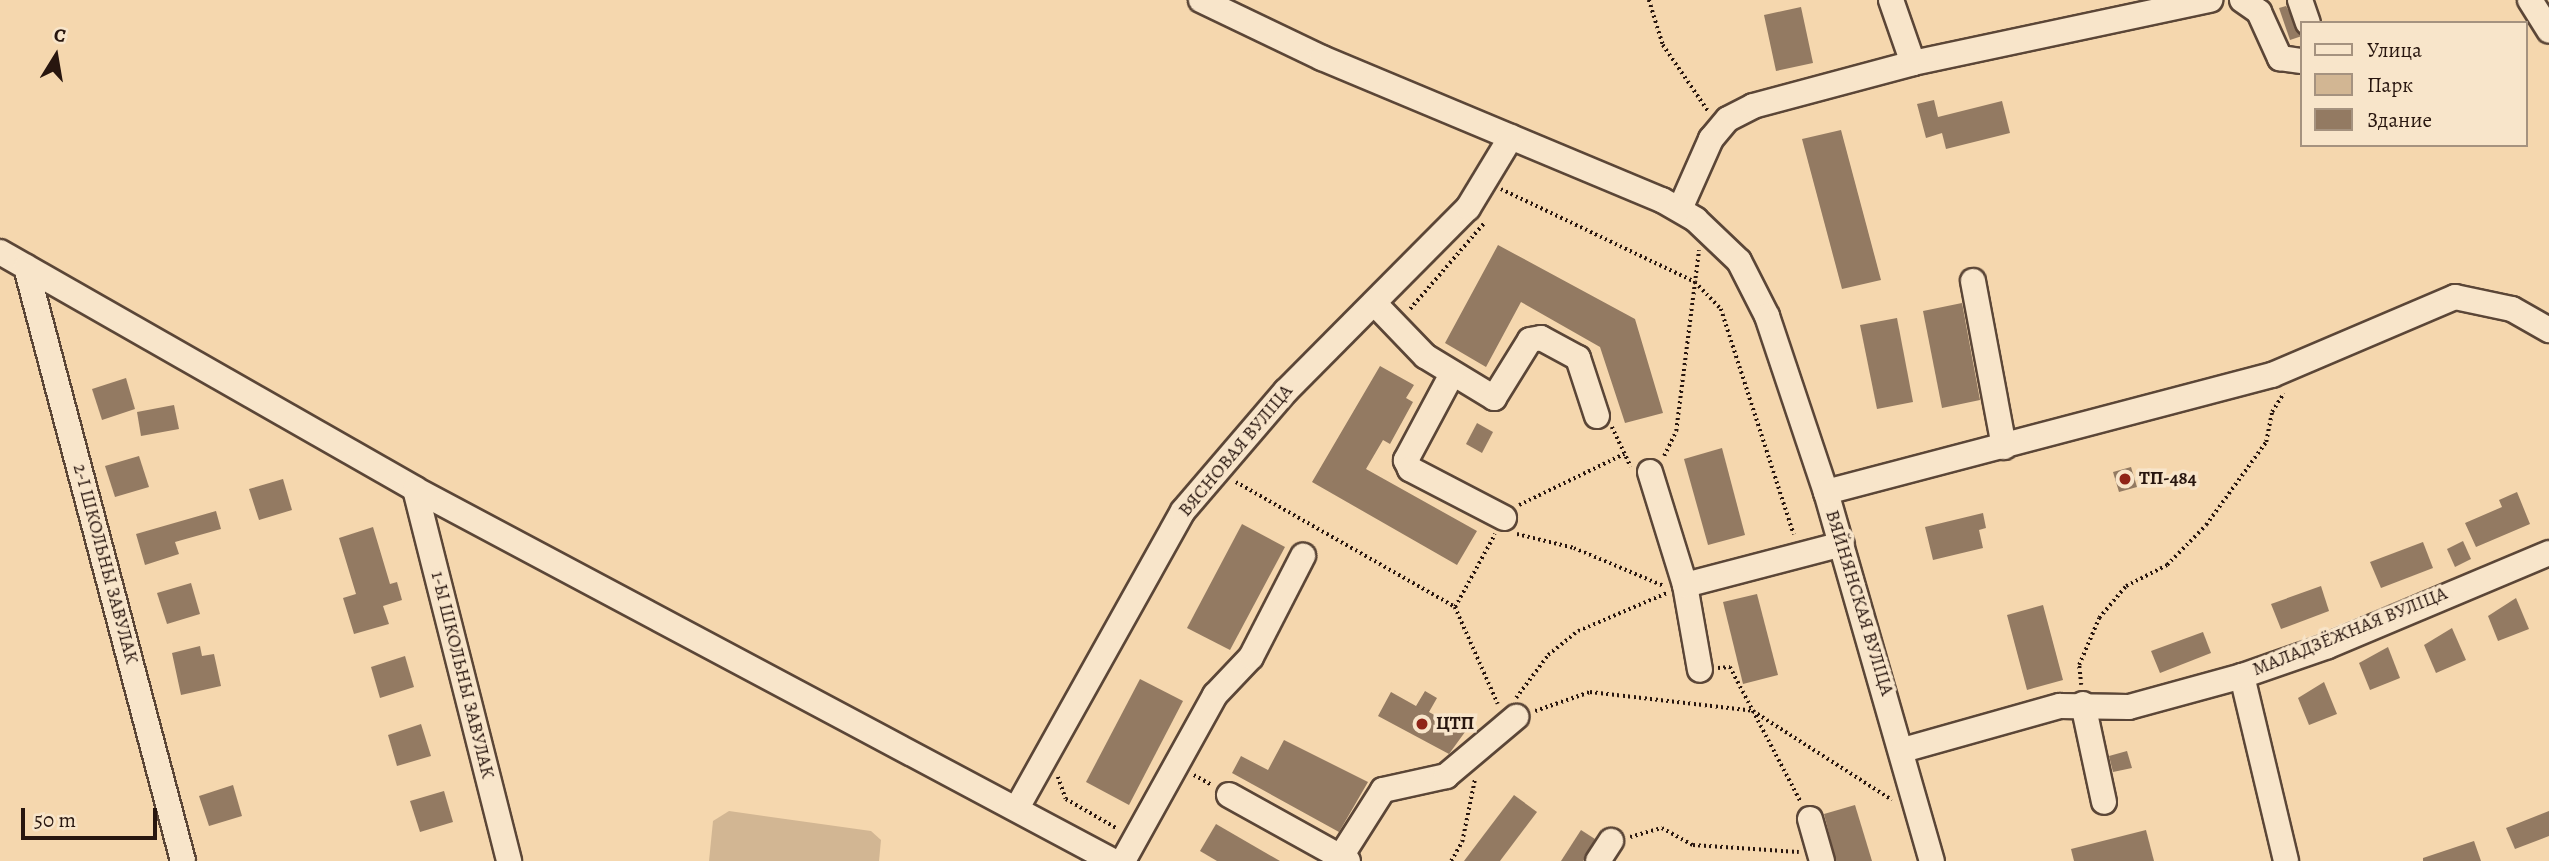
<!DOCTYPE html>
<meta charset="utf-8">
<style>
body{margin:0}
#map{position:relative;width:2549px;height:861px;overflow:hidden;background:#f5d7ae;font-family:Alegreya,serif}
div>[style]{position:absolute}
.green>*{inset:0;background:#d2b693}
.building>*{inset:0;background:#937a62}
.path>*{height:3.5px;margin-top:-1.75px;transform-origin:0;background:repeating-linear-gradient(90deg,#28160f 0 2px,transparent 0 5.5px)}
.roads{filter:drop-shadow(2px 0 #5b4637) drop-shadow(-2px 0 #5b4637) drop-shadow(0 2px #5b4637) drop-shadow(0 -2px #5b4637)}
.minor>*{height:24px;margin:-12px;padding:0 12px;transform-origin:12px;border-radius:12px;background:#f8e5ca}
.dots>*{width:19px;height:19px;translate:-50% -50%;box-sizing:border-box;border:4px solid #f8e5ca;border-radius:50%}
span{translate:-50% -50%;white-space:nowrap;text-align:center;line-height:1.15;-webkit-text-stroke:7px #f8e5ca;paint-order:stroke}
.street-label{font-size:19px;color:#28160f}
.poi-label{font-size:19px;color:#28160f;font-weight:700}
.left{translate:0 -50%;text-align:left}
.legend{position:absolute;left:2300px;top:21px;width:228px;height:126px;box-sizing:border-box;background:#f8e5ca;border:2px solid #a5927f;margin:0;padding:9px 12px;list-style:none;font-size:21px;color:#28160f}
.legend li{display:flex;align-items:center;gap:14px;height:35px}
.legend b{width:35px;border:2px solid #a5927f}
.north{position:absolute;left:21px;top:21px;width:70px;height:70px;-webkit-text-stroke:5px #f8e5ca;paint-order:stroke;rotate:11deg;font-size:19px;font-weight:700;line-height:28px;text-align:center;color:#28160f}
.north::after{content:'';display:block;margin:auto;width:24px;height:32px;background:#28160f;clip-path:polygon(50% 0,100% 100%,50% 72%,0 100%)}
.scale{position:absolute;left:21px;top:808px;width:136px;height:32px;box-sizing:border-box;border:4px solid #28160f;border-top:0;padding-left:9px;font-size:21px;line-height:24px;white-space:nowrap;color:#28160f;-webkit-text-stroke:5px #f8e5ca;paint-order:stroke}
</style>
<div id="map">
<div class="green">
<i style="clip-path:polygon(729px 811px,871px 831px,881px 840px,879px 861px,709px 861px,713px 821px)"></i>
</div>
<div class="building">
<i style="clip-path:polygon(2286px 6px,2302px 36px,2290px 40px,2279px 8px)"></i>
<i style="clip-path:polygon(1801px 7px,1813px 63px,1776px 71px,1764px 15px)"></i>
<i style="clip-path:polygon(1934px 100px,1938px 117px,2002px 101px,2010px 133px,1946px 149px,1942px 133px,1926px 138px,1917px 104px)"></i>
<i style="clip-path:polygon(1841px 130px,1881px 280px,1842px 289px,1802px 139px)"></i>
<i style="clip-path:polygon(1498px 245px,1635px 319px,1663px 413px,1625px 423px,1600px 347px,1521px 302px,1486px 367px,1445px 343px)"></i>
<i style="clip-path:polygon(1962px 303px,1980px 400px,1942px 408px,1923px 311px)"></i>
<i style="clip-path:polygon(1897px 318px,1913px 402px,1877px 409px,1860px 325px)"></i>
<i style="clip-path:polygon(1380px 366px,1414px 385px,1406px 398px,1413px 402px,1390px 444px,1383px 440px,1366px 469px,1477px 531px,1457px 565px,1312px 482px)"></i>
<i style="clip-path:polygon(126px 378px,135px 409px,102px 420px,92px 389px)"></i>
<i style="clip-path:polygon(174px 405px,179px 429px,141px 436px,137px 412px)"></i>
<i style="clip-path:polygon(1477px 423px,1493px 432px,1482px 453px,1466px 444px)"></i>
<i style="clip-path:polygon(1722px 448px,1745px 535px,1708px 545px,1684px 459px)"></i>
<i style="clip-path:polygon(139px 456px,149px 487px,115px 497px,105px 466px)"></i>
<i style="clip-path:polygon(2131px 467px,2137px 487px,2119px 492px,2113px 472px)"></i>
<i style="clip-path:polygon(283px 479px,292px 510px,259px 520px,249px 489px)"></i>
<i style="clip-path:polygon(2517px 492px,2530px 524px,2476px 547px,2465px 523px,2502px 507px,2499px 500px)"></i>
<i style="clip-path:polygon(216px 511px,221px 529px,175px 542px,179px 554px,145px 565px,136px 534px)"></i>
<i style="clip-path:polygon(1983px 513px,1986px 528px,1979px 530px,1983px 548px,1933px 560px,1925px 527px)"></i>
<i style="clip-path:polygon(1242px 524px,1285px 547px,1230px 650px,1187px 628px)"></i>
<i style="clip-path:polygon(373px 527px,390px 584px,397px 582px,402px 600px,383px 606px,389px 624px,354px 634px,343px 598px,356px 594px,339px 538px)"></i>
<i style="clip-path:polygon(2463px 541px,2471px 559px,2455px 567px,2447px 549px)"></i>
<i style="clip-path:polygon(2423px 542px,2433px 568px,2381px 588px,2370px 562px)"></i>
<i style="clip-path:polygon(191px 583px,200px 614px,167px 624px,157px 593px)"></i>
<i style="clip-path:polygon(2321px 586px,2329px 611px,2281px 629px,2271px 604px)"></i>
<i style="clip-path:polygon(1757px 594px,1778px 675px,1743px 684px,1723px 602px)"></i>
<i style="clip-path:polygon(2516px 598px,2529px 629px,2498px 641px,2488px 616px)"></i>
<i style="clip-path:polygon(2043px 605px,2063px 680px,2027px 690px,2007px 615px)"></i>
<i style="clip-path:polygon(2452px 628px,2466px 660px,2436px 673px,2424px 645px)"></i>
<i style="clip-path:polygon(2203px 632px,2211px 653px,2160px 673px,2151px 651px)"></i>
<i style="clip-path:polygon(200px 646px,202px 656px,214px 654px,221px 686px,181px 695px,172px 653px)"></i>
<i style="clip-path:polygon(2388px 647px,2400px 678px,2370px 690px,2359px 663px)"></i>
<i style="clip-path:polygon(405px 656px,414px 687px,380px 698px,371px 667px)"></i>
<i style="clip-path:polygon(1140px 679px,1183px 701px,1129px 805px,1086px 782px)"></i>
<i style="clip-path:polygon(2324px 682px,2337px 714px,2309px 725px,2298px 698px)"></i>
<i style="clip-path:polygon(1425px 691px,1437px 698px,1429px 712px,1465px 732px,1449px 754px,1378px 716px,1391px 692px,1416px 706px)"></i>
<i style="clip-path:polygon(421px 724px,431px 756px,397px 766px,388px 735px)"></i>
<i style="clip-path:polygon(1284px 740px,1368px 782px,1339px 832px,1232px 773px,1241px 756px,1268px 770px)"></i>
<i style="clip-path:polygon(2127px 751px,2132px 768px,2113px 772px,2109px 756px)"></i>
<i style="clip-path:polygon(233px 785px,242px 816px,209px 826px,199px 796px)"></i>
<i style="clip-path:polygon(444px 791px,453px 822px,420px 832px,410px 801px)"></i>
<i style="clip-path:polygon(1514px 795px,1537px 812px,1500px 861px,1464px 861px)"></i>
<i style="clip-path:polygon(1855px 805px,1872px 861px,1836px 861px,1824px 814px)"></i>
<i style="clip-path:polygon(2549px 811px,2549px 836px,2515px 849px,2506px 828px)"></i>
<i style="clip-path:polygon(1216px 824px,1280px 861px,1217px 861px,1200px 851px)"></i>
<i style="clip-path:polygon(1581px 830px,1595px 839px,1583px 861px,1561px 861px)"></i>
<i style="clip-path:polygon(2146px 830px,2154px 861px,2074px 861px,2071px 849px)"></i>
<i style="clip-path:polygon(2474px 841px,2481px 861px,2423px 861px,2423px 858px)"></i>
</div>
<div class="path">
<i style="left:1649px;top:0;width:47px;rotate:72.7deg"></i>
<i style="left:1663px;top:45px;width:80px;rotate:55.7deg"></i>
<i style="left:1501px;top:189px;width:215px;rotate:25.6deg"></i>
<i style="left:1695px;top:282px;width:37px;rotate:46deg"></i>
<i style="left:1721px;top:309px;width:237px;rotate:72.1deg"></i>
<i style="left:1410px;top:309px;width:115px;rotate:-49.2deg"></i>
<i style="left:1612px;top:427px;width:44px;rotate:64.6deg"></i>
<i style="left:1664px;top:456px;width:28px;rotate:-64deg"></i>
<i style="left:1676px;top:431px;width:182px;rotate:-82.8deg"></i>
<i style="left:1236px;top:482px;width:252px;rotate:29.7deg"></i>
<i style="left:1455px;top:607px;width:83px;rotate:-61.3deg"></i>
<i style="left:1519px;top:505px;width:117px;rotate:-25.9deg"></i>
<i style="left:1517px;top:534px;width:59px;rotate:13.8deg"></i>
<i style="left:1574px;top:548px;width:98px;rotate:22.9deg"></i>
<i style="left:1455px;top:607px;width:106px;rotate:66.1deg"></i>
<i style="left:1718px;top:668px;width:12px;rotate:-5deg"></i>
<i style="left:1730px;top:667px;width:153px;rotate:62.3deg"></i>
<i style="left:2081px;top:685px;width:20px;rotate:-96deg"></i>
<i style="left:2079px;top:665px;width:51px;rotate:-66.9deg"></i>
<i style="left:2099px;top:618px;width:42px;rotate:-49.8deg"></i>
<i style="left:2126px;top:586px;width:46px;rotate:-27.1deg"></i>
<i style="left:2167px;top:565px;width:56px;rotate:-45.7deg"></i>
<i style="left:2206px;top:525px;width:102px;rotate:-54.1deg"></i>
<i style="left:2266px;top:442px;width:31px;rotate:-79deg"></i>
<i style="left:2272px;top:412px;width:22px;rotate:-58deg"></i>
<i style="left:1516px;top:698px;width:54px;rotate:-53.3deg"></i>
<i style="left:1548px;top:655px;width:38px;rotate:-39deg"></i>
<i style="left:1578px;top:631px;width:97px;rotate:-23.1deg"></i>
<i style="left:1535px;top:711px;width:58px;rotate:-19.1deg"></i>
<i style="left:1590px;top:692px;width:164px;rotate:6.6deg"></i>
<i style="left:1753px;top:711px;width:165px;rotate:32.6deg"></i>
<i style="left:1194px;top:775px;width:21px;rotate:29deg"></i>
<i style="left:1058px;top:777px;width:23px;rotate:70deg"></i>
<i style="left:1066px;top:799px;width:60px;rotate:30deg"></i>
<i style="left:1630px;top:837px;width:33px;rotate:-16deg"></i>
<i style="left:1662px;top:828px;width:35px;rotate:29deg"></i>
<i style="left:1693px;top:845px;width:106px;rotate:3.8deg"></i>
<i style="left:1451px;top:861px;width:22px;rotate:-60deg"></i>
<i style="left:1462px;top:842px;width:65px;rotate:-78.5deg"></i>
</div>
<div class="roads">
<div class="minor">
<i style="left:1201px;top:0;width:134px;rotate:25.6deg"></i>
<i style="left:1322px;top:58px;width:368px;rotate:22.7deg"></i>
<i style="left:1662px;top:200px;width:39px;rotate:30deg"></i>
<i style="left:1696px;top:220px;width:59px;rotate:43.6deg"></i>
<i style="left:1739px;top:261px;width:62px;rotate:63deg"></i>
<i style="left:1767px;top:316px;width:186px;rotate:71.5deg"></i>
<i style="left:1826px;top:492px;width:384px;rotate:74deg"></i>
<i style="left:1891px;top:0;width:67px;rotate:70.8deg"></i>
<i style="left:2242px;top:0;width:21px;rotate:35deg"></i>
<i style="left:2259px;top:12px;width:51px;rotate:65.5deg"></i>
<i style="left:2280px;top:58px;width:22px;rotate:8deg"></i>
<i style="left:2300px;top:0;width:24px;rotate:71deg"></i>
<i style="left:2530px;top:0;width:36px;rotate:58deg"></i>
<i style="left:1680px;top:209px;width:77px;rotate:-66.1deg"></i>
<i style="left:1711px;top:139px;width:26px;rotate:-50deg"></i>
<i style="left:1728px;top:119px;width:28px;rotate:-27deg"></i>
<i style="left:1753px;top:106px;width:166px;rotate:-15deg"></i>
<i style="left:1913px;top:63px;width:304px;rotate:-12deg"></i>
<i style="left:0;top:252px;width:478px;rotate:29.7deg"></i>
<i style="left:415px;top:489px;width:791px;rotate:28.06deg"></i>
<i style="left:26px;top:267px;width:614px;rotate:75.19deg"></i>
<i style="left:1973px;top:281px;width:169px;rotate:79.4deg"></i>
<i style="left:1376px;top:305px;width:71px;rotate:46.1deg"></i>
<i style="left:1425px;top:356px;width:81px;rotate:31.3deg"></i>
<i style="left:1494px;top:398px;width:68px;rotate:-58.2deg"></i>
<i style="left:1530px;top:340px;width:11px;rotate:-10deg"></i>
<i style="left:1541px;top:338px;width:42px;rotate:28.4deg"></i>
<i style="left:1578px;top:358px;width:61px;rotate:71.9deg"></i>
<i style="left:1452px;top:374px;width:98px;rotate:118.1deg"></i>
<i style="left:1406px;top:460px;width:10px;rotate:66deg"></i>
<i style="left:1410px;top:469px;width:106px;rotate:27.5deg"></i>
<i style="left:1650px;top:472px;width:118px;rotate:72.8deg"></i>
<i style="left:1685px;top:585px;width:86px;rotate:80deg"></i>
<i style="left:415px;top:489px;width:384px;rotate:75.8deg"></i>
<i style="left:1826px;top:492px;width:461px;rotate:-14.7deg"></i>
<i style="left:2272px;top:375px;width:199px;rotate:-23.1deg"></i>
<i style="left:2455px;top:297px;width:58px;rotate:11.9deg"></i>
<i style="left:2512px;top:309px;width:43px;rotate:29.6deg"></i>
<i style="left:1685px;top:585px;width:162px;rotate:-14.6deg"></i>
<i style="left:2242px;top:676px;width:190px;rotate:76.6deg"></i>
<i style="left:2083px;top:704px;width:100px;rotate:77.9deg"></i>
<i style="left:1903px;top:750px;width:163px;rotate:-15.7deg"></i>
<i style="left:2060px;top:706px;width:69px;rotate:0.8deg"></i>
<i style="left:2129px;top:707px;width:117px;rotate:-15.3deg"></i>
<i style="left:2242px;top:676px;width:91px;rotate:-19.2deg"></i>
<i style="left:2328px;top:646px;width:240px;rotate:-22.8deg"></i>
<i style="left:1229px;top:795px;width:136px;rotate:29deg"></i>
<i style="left:1017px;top:808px;width:340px;rotate:-60.8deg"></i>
<i style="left:1183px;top:511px;width:158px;rotate:-49.4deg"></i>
<i style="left:1286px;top:391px;width:258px;rotate:-45.2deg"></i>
<i style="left:1468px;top:208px;width:83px;rotate:-58.8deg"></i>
<i style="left:1810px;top:819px;width:44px;rotate:74.1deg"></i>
<i style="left:1123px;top:861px;width:190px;rotate:-61deg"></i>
<i style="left:1215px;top:695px;width:52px;rotate:-46.5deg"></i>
<i style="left:1251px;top:657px;width:114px;rotate:-62.8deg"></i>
<i style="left:1338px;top:861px;width:84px;rotate:-57.6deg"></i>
<i style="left:1383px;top:790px;width:65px;rotate:-12.5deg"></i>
<i style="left:1446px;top:776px;width:92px;rotate:-40.1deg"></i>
<i style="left:1598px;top:861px;width:24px;rotate:-57deg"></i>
</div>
</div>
<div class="dots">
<i style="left:2125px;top:479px;background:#8f2418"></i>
<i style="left:1422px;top:724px;background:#8f2418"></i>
</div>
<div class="street-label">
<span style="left:1236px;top:451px;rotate:-50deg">ВЯСНОВАЯ ВУЛІЦА</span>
<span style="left:105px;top:564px;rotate:75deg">2-І ШКОЛЬНЫ ЗАВУЛАК</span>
<span style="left:1859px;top:603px;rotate:73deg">ВЯЙНЯНСКАЯ ВУЛІЦА</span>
<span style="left:2350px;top:632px;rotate:-22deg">МАЛАДЗЁЖНАЯ ВУЛІЦА</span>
<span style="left:462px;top:675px;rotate:76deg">1-Ы ШКОЛЬНЫ ЗАВУЛАК</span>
</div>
<div class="poi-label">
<span class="left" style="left:2139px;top:479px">ТП-484</span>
<span class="left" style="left:1436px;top:724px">ЦТП</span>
</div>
<ul class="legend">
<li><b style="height:9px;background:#f8e5ca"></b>Улица</li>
<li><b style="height:19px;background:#d2b693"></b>Парк</li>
<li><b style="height:19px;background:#937a62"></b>Здание</li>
</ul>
<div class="north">С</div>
<div class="scale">50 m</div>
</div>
